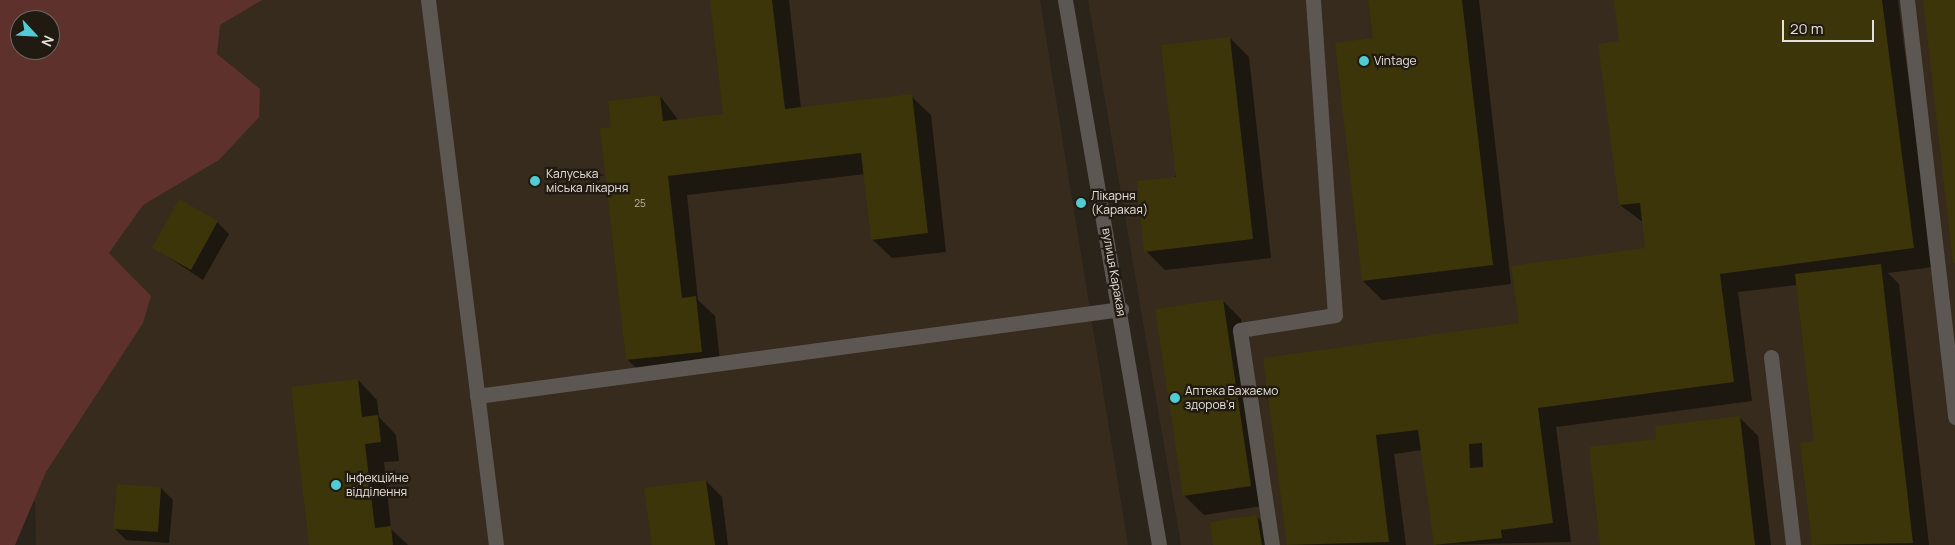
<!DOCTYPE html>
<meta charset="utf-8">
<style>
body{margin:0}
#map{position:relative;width:1955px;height:545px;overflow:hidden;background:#2a241b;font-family:Manrope,sans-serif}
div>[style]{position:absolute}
.built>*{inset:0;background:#362b1d}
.green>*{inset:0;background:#5f312c}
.shadow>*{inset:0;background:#0007}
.building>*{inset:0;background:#3b3509}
.lane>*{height:15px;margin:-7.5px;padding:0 7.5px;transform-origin:7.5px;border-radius:7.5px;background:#5d5754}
.street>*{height:15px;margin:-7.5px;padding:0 7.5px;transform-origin:7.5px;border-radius:7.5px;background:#5d5754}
.dots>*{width:14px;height:14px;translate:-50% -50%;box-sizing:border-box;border:2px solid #211a11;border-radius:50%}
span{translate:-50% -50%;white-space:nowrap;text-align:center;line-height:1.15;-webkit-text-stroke:4.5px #211a11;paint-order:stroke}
.number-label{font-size:10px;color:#bab5a6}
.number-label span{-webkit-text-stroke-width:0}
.poi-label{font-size:12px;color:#e4e0da}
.left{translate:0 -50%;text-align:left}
.street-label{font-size:12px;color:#e4e0da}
.north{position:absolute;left:10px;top:10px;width:50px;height:50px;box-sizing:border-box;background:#211a11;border:1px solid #6f6961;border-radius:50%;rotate:115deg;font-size:14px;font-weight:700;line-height:20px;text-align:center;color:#e4e0da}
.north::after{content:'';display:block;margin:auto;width:18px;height:22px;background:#51ccd4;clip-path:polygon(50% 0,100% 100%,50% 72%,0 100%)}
.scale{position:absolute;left:1782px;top:20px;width:92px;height:22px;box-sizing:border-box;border:2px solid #e4e0da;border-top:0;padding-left:6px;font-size:15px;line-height:18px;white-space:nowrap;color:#e4e0da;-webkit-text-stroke:4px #211a11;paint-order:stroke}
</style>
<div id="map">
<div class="built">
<i style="clip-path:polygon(evenodd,0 0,1040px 0,1128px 545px,36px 545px,35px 502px,0 475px,0 0,20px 20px,50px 20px,50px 50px,20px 50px,20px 20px)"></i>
<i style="clip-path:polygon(1088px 0,1955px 0,1955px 545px,1181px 545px)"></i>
</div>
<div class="green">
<i style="clip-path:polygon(evenodd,0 0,262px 0,220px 25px,217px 54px,260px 89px,259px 117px,219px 160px,143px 205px,109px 253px,151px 296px,143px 323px,46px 472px,15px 545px,0 545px,0 0,20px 20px,50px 20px,50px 50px,20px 50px,20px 20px)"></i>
</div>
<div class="shadow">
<i style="clip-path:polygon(711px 0,789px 0,801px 109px,911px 96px,931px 115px,946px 252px,892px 258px,872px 239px,865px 174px,687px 195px,698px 300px,715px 316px,721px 370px,647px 379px,628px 360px,660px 96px,679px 121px,724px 115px)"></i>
<i style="clip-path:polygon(1369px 0,1479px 0,1511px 284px,1382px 300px,1363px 281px,1374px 39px)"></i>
<i style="clip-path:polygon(1615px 0,1898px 0,1933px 267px,1888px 273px,1899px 284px,1929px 545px,1813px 545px,1802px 444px,1816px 442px,1797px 285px,1738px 292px,1752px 401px,1556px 427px,1571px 542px,1435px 545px,1422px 450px,1394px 454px,1406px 545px,1289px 545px,1264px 359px,1520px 325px,1647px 249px,1644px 223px,1620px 205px,1620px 42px)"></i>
<i style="clip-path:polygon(1230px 38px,1249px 57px,1271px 258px,1165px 270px,1146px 251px)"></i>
<i style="clip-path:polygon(217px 222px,229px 234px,203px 280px,154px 248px)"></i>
<i style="clip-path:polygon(1222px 300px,1241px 319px,1269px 505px,1204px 515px,1185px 496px,1157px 310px)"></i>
<i style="clip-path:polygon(358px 380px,377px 400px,379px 417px,396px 435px,399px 461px,384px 462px,391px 529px,408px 545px,310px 545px)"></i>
<i style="clip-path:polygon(1739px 417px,1758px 436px,1771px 545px,1602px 545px)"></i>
<i style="clip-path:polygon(706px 481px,722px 497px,728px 545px,653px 545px)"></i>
<i style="clip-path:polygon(161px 488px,173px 500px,169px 543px,126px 540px,114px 528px)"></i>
<i style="clip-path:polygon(1256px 516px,1272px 532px,1274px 545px,1215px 545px)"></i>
</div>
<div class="building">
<i style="clip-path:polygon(710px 0,772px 0,785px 109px,912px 94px,928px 233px,871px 240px,861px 153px,668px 176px,682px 298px,696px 296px,702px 352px,626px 360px,600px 128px,611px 127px,608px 101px,660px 95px,663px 121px,723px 114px)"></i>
<i style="clip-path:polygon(1368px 0,1462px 0,1493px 265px,1362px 281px,1335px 43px,1373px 38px)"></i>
<i style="clip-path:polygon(evenodd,1614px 0,1882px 0,1914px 248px,1720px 274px,1734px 382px,1538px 408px,1553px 523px,1501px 530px,1502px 538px,1434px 545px,1418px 430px,1376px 435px,1389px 542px,1287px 545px,1263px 358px,1519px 323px,1511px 266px,1645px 248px,1640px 203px,1619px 205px,1598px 44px,1619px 41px,1614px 0,1482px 443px,1483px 467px,1470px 468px,1469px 444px,1482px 443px)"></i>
<i style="clip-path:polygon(1923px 0,1955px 0,1955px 263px,1953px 263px)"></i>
<i style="clip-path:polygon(1230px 37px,1253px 239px,1144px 252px,1137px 181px,1176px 177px,1161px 45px)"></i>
<i style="clip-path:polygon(179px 199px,218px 221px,191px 270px,152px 248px)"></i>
<i style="clip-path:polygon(1881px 264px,1913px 543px,1812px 545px,1800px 443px,1814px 441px,1795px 274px)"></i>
<i style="clip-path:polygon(1223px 299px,1251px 486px,1183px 496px,1155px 309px)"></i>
<i style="clip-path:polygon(358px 379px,362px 417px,378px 415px,381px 442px,365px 444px,375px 528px,391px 526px,393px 545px,309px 545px,291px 387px)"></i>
<i style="clip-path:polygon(1740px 416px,1755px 545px,1600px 545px,1589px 447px,1656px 439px,1655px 426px)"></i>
<i style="clip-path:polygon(706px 480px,715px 545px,652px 545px,644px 488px)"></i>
<i style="clip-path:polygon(117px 484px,161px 487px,158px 532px,113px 529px)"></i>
<i style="clip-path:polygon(1257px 515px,1262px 545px,1213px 545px,1210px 522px)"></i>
</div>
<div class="lane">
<i style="left:428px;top:0;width:549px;rotate:82.89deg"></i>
<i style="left:1907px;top:0;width:420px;rotate:83.4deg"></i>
<i style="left:1771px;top:357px;width:189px;rotate:83.3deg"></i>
<i style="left:477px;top:396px;width:650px;rotate:-7.69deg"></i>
<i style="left:1272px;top:545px;width:217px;rotate:-98.5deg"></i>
<i style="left:1240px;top:330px;width:96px;rotate:-9deg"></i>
<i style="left:1335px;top:315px;width:316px;rotate:-94deg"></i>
</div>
<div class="street">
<i style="left:1065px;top:0;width:553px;rotate:80.21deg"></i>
</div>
<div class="dots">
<i style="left:1364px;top:61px;background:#51ccd4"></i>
<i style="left:535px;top:181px;background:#51ccd4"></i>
<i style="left:1081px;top:203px;background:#51ccd4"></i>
<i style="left:1175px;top:398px;background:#51ccd4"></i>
<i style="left:336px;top:485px;background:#51ccd4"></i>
</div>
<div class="number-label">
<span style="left:640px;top:204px">25</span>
</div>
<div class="poi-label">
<span class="left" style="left:1374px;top:61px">Vintage</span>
<span class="left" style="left:546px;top:181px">Калуська<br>міська лікарня</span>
<span class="left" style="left:1091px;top:203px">Лікарня<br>(Каракая)</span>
<span class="left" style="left:1185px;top:398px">Аптека Бажаємо<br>здоров'я</span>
<span class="left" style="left:346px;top:485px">Інфекційне<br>відділення</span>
</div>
<div class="street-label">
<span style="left:1114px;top:272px;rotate:80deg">вулиця Каракая</span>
</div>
<div class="north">N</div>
<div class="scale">20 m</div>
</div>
